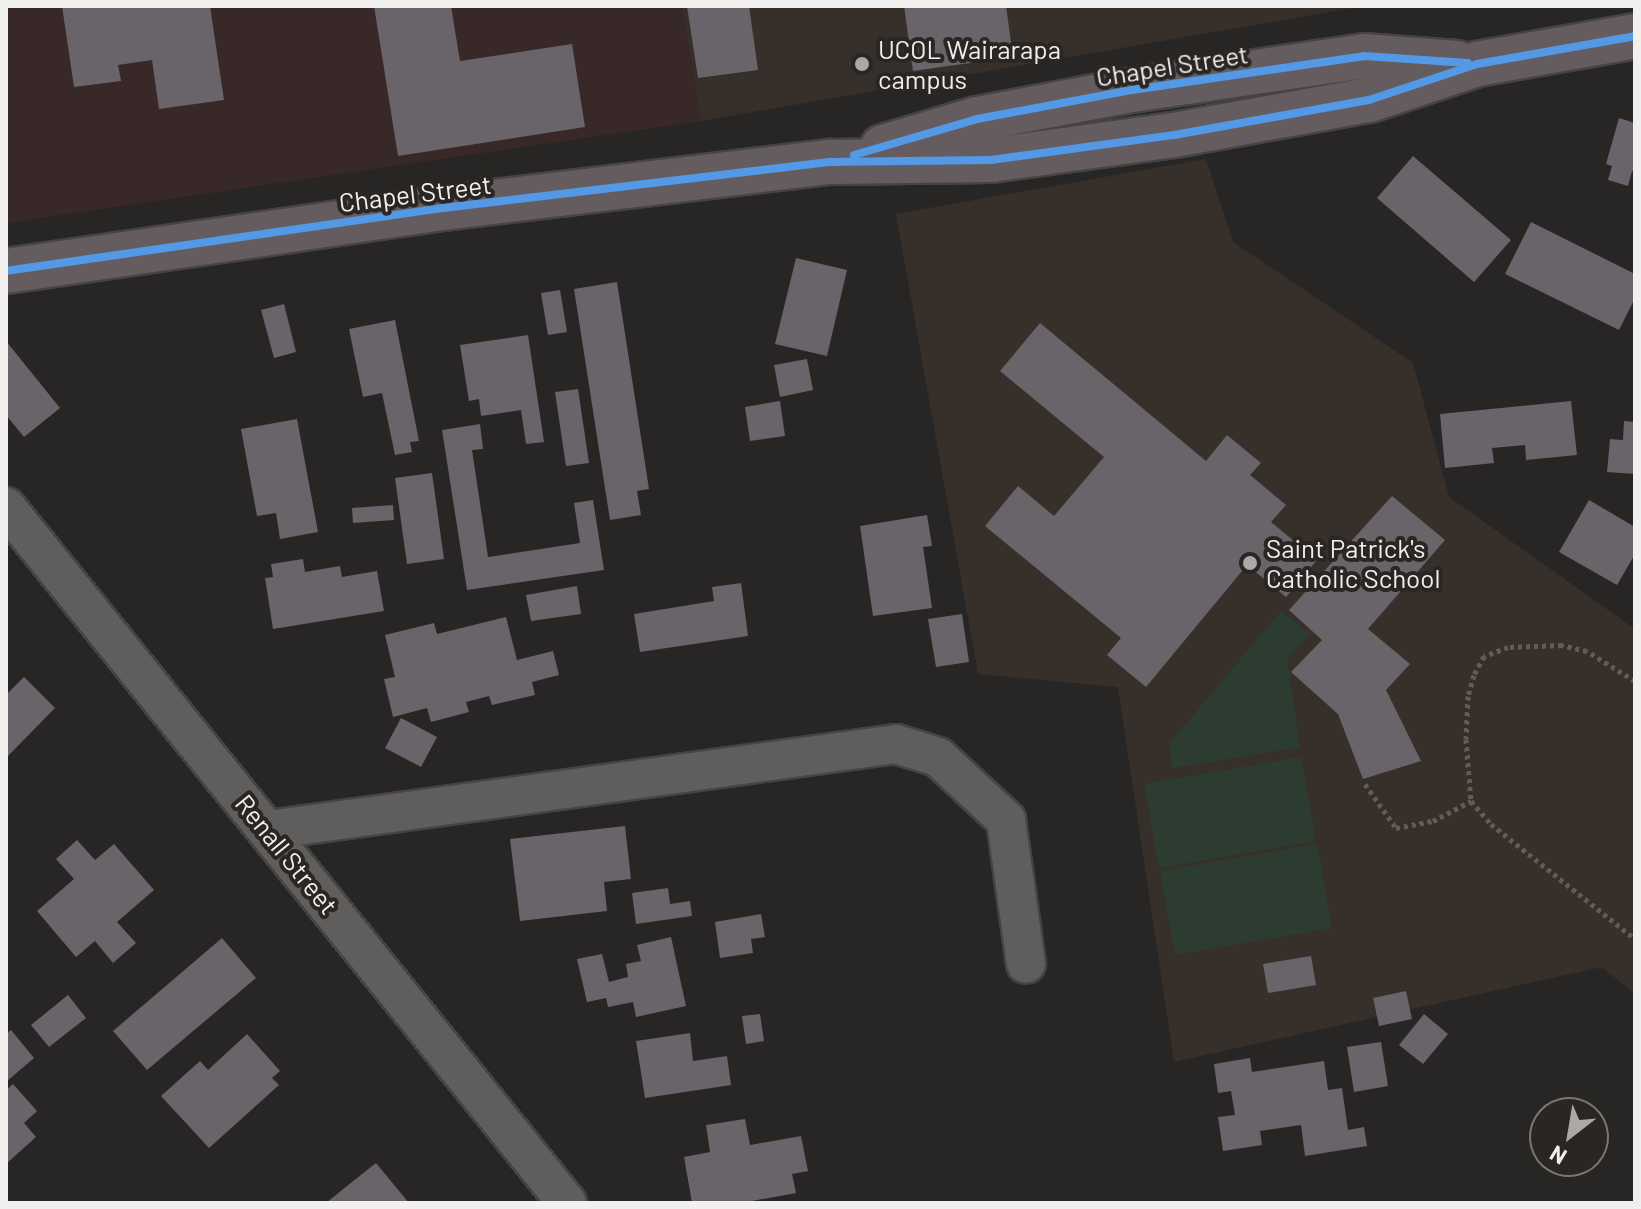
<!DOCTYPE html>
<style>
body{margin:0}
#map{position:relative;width:1641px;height:1209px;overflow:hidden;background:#282624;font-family:Barlow,sans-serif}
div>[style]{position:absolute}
.commercial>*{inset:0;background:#392828}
.built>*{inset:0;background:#37302a}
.green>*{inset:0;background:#2c3c30}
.building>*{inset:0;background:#686469}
.path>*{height:5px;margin-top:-2.5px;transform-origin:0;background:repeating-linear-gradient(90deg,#5f5d5b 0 4px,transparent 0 8px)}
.roads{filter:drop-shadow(2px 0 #464443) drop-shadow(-2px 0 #464443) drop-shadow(0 2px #464443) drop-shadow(0 -2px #464443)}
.minor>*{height:38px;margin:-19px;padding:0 19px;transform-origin:19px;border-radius:19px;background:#5f5e5d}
.highway>*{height:44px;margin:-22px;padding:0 22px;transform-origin:22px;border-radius:22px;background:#655c60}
.cycleway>*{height:8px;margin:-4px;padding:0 4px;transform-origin:4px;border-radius:4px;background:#5399e6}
.dots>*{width:22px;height:22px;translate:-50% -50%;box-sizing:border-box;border:4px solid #292623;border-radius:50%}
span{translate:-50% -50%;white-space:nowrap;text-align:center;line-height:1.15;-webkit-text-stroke:8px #292623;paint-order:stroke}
.poi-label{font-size:26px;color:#f2f0ee}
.left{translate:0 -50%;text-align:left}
.street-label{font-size:26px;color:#f2f0ee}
.frame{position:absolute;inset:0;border:8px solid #f2f0ee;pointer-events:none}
.north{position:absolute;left:1529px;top:1097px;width:80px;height:80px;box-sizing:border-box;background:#292623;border:2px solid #797774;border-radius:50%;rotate:211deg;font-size:22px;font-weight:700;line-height:32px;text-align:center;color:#f2f0ee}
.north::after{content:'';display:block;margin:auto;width:28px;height:36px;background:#aba9a7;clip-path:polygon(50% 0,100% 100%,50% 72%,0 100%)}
</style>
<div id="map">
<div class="commercial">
<i style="clip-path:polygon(6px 6px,682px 6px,701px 121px,6px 223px)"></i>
</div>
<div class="built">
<i style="clip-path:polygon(682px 6px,1364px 6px,701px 121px)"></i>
<i style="clip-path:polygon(1206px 159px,1233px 242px,1413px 363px,1449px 497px,1635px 629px,1635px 994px,1602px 967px,1174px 1062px,1118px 687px,978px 674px,896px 214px)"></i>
</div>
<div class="green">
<i style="clip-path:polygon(1281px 611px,1310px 634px,1287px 659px,1300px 747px,1173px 768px,1169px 744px)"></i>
<i style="clip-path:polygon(1301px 757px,1316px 841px,1159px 868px,1144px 784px)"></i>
<i style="clip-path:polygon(1317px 844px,1332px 928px,1175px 955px,1160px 871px)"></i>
</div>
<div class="building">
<i style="clip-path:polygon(62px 6px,210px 6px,224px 100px,159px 109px,152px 60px,118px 65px,121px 81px,74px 87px)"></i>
<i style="clip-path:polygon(374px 6px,451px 6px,460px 61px,572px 44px,585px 127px,398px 156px)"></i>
<i style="clip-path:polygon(687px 6px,749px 6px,758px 70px,698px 78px)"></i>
<i style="clip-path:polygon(904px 6px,1006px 6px,1013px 57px,913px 71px)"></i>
<i style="clip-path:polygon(1619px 118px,1635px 123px,1635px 172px,1632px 171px,1628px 186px,1608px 180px,1612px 166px,1606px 164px)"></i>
<i style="clip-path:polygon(1413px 156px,1511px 240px,1474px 282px,1377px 198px)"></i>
<i style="clip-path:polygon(1531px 222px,1635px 274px,1635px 298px,1619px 330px,1505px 274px)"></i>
<i style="clip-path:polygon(796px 258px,847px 270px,827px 356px,775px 344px)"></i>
<i style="clip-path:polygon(617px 282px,649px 489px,637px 491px,641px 515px,610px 520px,574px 289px)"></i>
<i style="clip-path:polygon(560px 290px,567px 332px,548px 335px,541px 293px)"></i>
<i style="clip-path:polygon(284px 304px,296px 352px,274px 358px,261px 310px)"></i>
<i style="clip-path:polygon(395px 320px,419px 441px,410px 442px,412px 452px,395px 455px,382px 393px,363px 397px,349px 329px)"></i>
<i style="clip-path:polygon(1040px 323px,1206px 461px,1227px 435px,1261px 463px,1250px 475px,1286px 505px,1271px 522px,1317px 560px,1286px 597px,1247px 565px,1146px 687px,1107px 655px,1121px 638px,985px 526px,1018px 486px,1054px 516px,1104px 457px,1000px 371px)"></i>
<i style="clip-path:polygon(528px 335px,544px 442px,526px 444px,521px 410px,481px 416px,479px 399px,469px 401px,460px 345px)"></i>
<i style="clip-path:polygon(6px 341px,60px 408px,24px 437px,6px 415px)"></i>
<i style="clip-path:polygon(807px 359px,813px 390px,780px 397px,774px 365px)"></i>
<i style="clip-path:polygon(578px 389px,589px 463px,566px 466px,555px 392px)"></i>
<i style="clip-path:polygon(780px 401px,785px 436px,750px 441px,745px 407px)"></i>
<i style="clip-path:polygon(1571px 401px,1577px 455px,1526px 460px,1525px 445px,1492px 448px,1494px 463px,1445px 468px,1440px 414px)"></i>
<i style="clip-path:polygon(297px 419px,318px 532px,280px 539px,276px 513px,257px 516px,241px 429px)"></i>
<i style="clip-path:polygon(1624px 421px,1635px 422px,1635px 474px,1607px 472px,1610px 439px,1623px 440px)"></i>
<i style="clip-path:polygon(480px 424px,483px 449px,472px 450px,488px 557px,580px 543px,574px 503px,593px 500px,604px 570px,467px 590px,442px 430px)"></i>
<i style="clip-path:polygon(432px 473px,444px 559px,407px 564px,395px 478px)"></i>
<i style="clip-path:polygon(1392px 496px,1445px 540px,1368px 629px,1410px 664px,1386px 690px,1421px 761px,1363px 779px,1338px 714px,1291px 672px,1322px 640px,1289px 610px)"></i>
<i style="clip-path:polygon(1589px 500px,1635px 527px,1635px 554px,1617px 585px,1559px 552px)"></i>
<i style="clip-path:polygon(393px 505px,394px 520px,353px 523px,352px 508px)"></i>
<i style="clip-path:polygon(927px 515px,932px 546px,923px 547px,932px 608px,873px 616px,860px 526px)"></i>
<i style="clip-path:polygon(303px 559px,305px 572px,340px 566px,342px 577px,377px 571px,384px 611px,273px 629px,265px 578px,273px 577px,271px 564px)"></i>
<i style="clip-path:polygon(741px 583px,748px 636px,640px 652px,634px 614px,714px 601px,712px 587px)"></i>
<i style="clip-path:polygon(577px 586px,581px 614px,531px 621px,526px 595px)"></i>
<i style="clip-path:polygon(962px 614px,969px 662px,936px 667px,928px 619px)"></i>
<i style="clip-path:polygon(506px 617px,517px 660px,553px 651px,559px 675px,532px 682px,535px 695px,492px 705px,489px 696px,466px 702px,469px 712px,431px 722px,427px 708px,393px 717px,384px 679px,395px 677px,385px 635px,434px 623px,437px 634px)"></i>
<i style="clip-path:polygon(24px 677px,55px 708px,6px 758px,6px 695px)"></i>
<i style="clip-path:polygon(401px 718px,437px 737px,421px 767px,385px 748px)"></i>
<i style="clip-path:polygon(625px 826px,631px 879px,604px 882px,607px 911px,520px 921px,510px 839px)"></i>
<i style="clip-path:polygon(77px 840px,95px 860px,114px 844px,154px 890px,117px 922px,136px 943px,113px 963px,95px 941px,76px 957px,37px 911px,74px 879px,56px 859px)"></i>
<i style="clip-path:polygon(668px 888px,670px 904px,690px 901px,692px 916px,636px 924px,632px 893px)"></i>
<i style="clip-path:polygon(761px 914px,765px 937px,751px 939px,753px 953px,720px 958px,715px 922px)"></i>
<i style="clip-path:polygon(671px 937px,686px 1006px,636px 1017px,633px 1002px,608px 1007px,606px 998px,587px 1002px,577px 959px,602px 954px,609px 982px,628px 977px,626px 964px,641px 961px,637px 945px)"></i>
<i style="clip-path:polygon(222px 938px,256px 978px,147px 1070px,113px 1031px)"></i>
<i style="clip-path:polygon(1311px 956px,1316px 985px,1268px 993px,1263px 964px)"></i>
<i style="clip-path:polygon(1406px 991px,1412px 1019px,1379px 1026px,1373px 998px)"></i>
<i style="clip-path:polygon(68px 995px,86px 1018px,49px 1047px,31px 1025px)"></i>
<i style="clip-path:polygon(760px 1014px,764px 1041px,746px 1044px,742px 1016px)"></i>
<i style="clip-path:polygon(1424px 1014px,1448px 1034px,1423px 1064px,1399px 1045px)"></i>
<i style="clip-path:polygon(11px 1030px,34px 1058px,6px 1082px,6px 1034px)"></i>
<i style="clip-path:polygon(690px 1033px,693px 1061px,727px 1056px,731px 1085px,645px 1098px,636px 1041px)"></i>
<i style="clip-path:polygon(247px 1034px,280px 1071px,272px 1078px,279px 1085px,209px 1148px,161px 1096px,200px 1061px,208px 1070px)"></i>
<i style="clip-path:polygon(1381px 1042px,1388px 1086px,1354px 1092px,1347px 1047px)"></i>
<i style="clip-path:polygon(1250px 1058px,1252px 1072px,1324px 1061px,1328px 1090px,1342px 1088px,1348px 1130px,1364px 1127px,1367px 1146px,1305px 1156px,1301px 1125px,1260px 1131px,1262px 1145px,1223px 1151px,1218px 1117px,1235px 1115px,1231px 1091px,1218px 1093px,1214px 1064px)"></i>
<i style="clip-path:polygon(13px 1084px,37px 1111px,24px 1123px,36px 1137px,6px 1164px,6px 1090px)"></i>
<i style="clip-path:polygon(745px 1119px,750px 1145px,801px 1136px,808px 1171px,792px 1174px,796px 1193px,741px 1203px,692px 1203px,684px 1157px,710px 1152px,706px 1125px)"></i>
<i style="clip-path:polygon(376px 1163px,409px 1203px,326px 1203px,347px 1186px)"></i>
</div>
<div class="path">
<i style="left:1635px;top:681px;width:57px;rotate:-148deg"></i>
<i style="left:1587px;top:651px;width:26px;rotate:-167deg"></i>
<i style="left:1562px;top:645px;width:54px;rotate:177.9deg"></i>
<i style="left:1508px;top:647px;width:26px;rotate:159deg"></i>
<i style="left:1484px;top:656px;width:21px;rotate:118deg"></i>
<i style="left:1474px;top:675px;width:22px;rotate:106deg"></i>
<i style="left:1468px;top:696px;width:43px;rotate:92.7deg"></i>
<i style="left:1466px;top:739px;width:62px;rotate:85.4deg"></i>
<i style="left:1471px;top:801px;width:30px;rotate:49deg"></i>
<i style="left:1491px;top:824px;width:184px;rotate:38.6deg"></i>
<i style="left:1365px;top:784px;width:54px;rotate:54.8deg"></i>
<i style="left:1396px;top:828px;width:38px;rotate:-11deg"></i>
<i style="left:1433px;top:821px;width:43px;rotate:-27.8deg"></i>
</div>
<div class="roads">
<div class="minor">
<i style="left:6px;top:507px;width:894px;rotate:51.13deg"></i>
<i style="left:268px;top:830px;width:634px;rotate:-7.8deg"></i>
<i style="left:896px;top:744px;width:44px;rotate:17.2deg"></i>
<i style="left:938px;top:757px;width:93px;rotate:42.8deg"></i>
<i style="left:1006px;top:820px;width:145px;rotate:82.1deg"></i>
</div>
<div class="highway">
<i style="left:883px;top:147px;width:98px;rotate:-16.6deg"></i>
<i style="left:977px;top:119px;width:158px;rotate:-10.6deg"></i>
<i style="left:1132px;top:90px;width:234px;rotate:-8.3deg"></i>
<i style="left:1364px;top:56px;width:93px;rotate:4.3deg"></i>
<i style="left:6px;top:271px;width:442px;rotate:-8.2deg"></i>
<i style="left:443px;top:208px;width:391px;rotate:-6.8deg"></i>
<i style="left:831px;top:162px;width:160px;rotate:-0.7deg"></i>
<i style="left:991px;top:160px;width:185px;rotate:-7.8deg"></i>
<i style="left:1174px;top:135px;width:198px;rotate:-10.2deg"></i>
<i style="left:1369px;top:100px;width:114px;rotate:-18.4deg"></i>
<i style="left:1477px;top:64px;width:160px;rotate:-10deg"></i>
</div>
</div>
<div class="cycleway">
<i style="left:854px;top:155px;width:128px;rotate:-16.3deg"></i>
<i style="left:977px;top:119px;width:158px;rotate:-10.6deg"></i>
<i style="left:1132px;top:90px;width:234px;rotate:-8.3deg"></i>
<i style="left:1364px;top:56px;width:104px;rotate:3.9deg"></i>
<i style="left:6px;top:271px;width:442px;rotate:-8.2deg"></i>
<i style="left:443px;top:208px;width:391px;rotate:-6.8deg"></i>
<i style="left:831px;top:162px;width:160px;rotate:-0.7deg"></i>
<i style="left:991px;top:160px;width:185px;rotate:-7.8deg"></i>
<i style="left:1174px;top:135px;width:198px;rotate:-10.2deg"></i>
<i style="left:1369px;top:100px;width:114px;rotate:-18.4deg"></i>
<i style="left:1477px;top:64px;width:160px;rotate:-10deg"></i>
</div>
<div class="dots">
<i style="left:862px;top:64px;background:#aba9a7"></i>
<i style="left:1250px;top:563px;background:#aba9a7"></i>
</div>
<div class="poi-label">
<span class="left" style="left:878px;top:64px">UCOL Wairarapa<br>campus</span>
<span class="left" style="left:1266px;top:563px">Saint Patrick's<br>Catholic School</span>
</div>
<div class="street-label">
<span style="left:1172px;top:65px;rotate:-9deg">Chapel Street</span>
<span style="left:415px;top:193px;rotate:-7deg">Chapel Street</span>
<span style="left:287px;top:854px;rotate:51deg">Renall Street</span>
</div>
<div class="frame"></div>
<div class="north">N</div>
</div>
